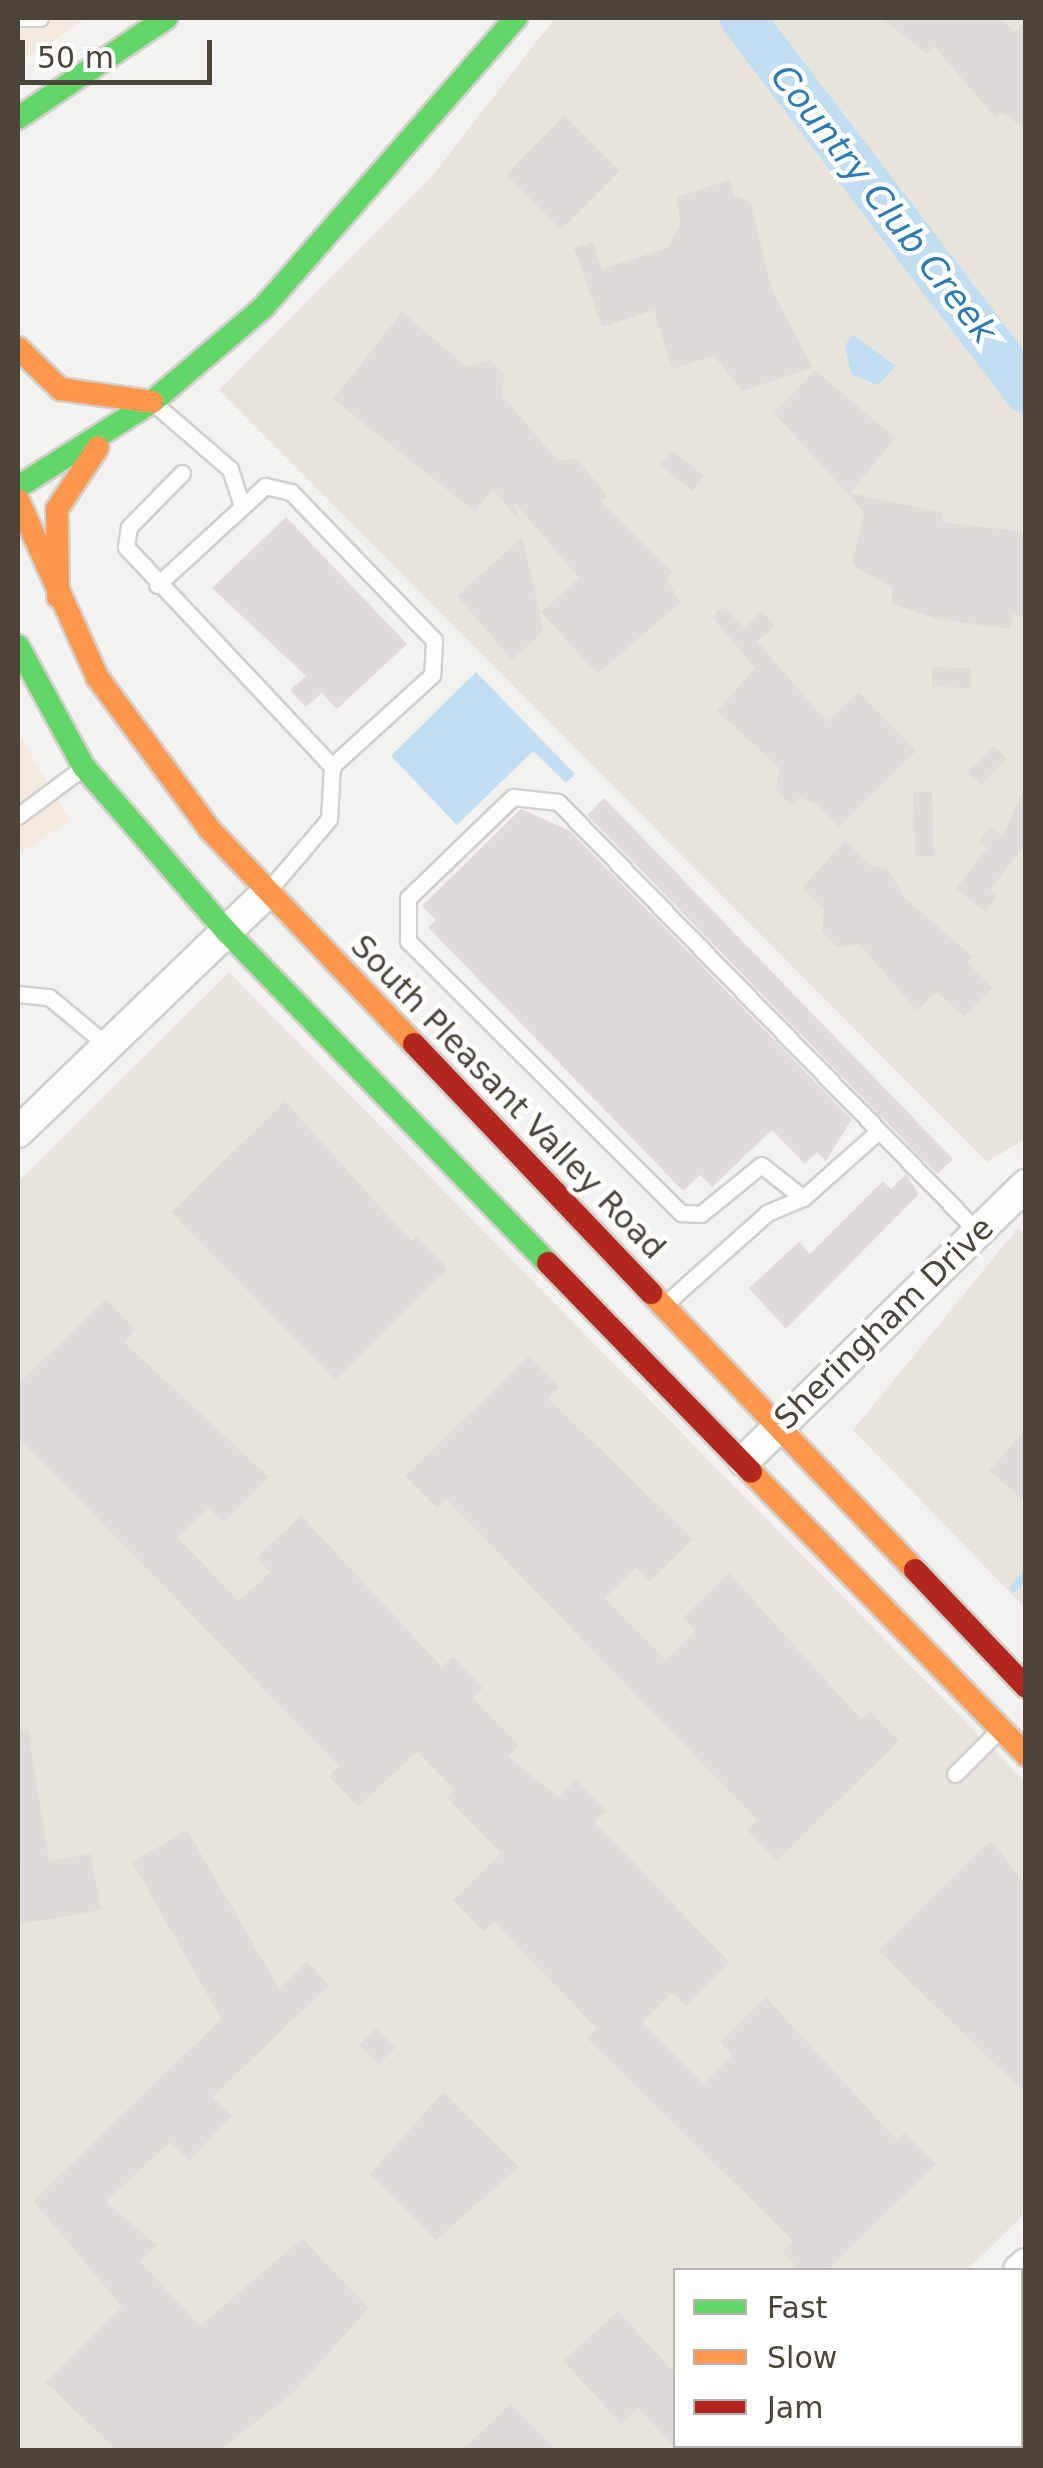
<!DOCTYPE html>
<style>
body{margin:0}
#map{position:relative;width:1043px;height:2468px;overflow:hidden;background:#f4f2ee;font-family:"DejaVu Sans",sans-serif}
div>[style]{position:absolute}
.residential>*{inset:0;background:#e7e4dc}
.commercial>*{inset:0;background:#f3ebdf}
.water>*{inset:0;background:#c0ddf1}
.stream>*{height:8px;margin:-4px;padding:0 4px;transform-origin:4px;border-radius:4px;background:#c0ddf1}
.river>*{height:45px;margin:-22.5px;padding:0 22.5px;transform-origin:22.5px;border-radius:22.5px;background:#c0ddf1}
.building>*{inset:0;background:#dedbd6}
.roads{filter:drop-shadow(2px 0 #d2d0cb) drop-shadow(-2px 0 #d2d0cb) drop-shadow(0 2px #d2d0cb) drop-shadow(0 -2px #d2d0cb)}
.lane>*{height:15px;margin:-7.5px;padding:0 7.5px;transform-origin:7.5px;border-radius:7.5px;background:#fdfdfc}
.street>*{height:30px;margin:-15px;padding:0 15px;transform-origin:15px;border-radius:15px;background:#fdfdfc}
.fast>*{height:22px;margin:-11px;padding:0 11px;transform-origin:11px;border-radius:11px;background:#63d668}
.slow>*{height:22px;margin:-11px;padding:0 11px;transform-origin:11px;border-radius:11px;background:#ff974d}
.jam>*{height:22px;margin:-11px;padding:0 11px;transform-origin:11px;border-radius:11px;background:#b3261e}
span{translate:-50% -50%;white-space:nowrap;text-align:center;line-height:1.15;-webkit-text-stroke:9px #fff;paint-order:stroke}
.street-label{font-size:32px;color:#4b4439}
.water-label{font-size:35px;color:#2e7ab2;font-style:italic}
.frame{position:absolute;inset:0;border:20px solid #4b4439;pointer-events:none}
.legend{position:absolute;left:673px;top:2268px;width:350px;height:180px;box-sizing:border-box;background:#fff;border:2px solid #b7b4b0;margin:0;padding:12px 18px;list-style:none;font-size:30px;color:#4b4439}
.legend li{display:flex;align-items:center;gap:20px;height:50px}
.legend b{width:50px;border:2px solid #b7b4b0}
.scale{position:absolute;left:20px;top:40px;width:192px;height:45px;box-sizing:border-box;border:5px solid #4b4439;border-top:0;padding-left:12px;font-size:30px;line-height:35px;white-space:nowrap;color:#4b4439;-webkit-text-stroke:8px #fff;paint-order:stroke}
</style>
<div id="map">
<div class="residential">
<i style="clip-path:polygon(555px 18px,1025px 18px,1025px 1139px,987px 1162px,219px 390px,432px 176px)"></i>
<i style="clip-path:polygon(229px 972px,1025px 1782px,1025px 2213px,967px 2270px,676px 2270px,676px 2446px,789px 2446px,784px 2450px,18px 2450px,18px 1182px)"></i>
<i style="clip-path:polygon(1018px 1228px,1026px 1235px,1025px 1608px,853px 1430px)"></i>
<i style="clip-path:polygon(1025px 2305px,1025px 2450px,877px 2450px,1020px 2446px)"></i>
</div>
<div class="commercial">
<i style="clip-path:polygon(18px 18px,88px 18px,18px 63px)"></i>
<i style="clip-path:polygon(18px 732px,70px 820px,18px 855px)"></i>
</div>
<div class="water">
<i style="clip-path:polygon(853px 335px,896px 366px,878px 385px,851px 374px,845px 345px)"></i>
<i style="clip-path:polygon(476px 672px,575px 774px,566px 783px,533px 751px,457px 825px,391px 756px)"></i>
</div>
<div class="stream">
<i style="left:1014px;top:1588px;width:18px;rotate:-49deg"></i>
</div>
<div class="river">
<i style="left:742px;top:18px;width:469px;rotate:52.7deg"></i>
</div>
<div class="building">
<i style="clip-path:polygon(881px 18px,1000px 18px,1015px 32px,1026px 21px,1026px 129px,1002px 113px,996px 119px,934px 46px,927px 54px)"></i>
<i style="clip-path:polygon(564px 115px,620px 171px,561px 230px,506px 175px)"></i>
<i style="clip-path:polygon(729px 180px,734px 195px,751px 202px,771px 288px,813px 368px,742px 391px,714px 356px,672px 369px,654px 310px,602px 327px,574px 248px,593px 242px,602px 269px,667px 248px,680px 225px,677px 197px)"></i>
<i style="clip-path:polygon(402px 312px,466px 366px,489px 360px,504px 374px,503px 396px,557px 460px,577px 459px,608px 496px,601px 501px,673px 573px,667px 578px,680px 603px,597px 674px,541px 612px,579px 578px,514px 502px,519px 520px,493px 490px,475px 512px,333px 399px)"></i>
<i style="clip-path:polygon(815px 370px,896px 438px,850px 493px,944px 513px,942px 522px,1026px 532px,1026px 617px,1013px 614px,1010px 629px,938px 619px,892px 604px,892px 588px,852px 565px,864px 512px,774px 413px)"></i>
<i style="clip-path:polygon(672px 450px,704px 476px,692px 491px,660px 465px)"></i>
<i style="clip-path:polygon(286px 517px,407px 644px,337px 709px,322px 693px,306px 707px,290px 690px,306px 676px,212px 588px)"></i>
<i style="clip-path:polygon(522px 537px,544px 631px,512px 660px,457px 596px)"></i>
<i style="clip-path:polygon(723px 606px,744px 627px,762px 611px,775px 626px,757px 641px,827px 722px,859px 692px,916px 751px,838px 827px,815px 803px,800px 798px,791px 806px,776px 790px,779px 768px,717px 711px,755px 668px,712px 617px)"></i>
<i style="clip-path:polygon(932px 667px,971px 668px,971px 688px,932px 687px)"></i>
<i style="clip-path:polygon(994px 746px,1007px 759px,981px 785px,968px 771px)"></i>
<i style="clip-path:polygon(1026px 783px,1026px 843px,990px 890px,997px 896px,986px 912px,956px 889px,987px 848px,979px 842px,990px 827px,1003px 836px)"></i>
<i style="clip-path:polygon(913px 792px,932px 792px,934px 856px,915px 856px)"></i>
<i style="clip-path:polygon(604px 798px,953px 1159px,937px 1174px,587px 815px)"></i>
<i style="clip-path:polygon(521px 809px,570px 831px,852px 1119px,826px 1161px,817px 1152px,805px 1164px,772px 1130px,712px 1187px,700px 1175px,683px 1191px,428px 927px,436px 920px,422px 906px)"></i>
<i style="clip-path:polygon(845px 840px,870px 865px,887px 868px,904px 897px,973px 957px,967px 962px,993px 988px,964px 1017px,937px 992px,917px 1011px,859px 944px,837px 947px,822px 932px,824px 910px,802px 888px)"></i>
<i style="clip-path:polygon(285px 1101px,411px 1241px,416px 1236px,448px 1269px,335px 1380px,171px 1212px)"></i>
<i style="clip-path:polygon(906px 1174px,919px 1194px,786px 1329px,749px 1288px,799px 1242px,810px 1254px,883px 1181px,891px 1189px)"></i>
<i style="clip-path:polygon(106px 1299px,136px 1330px,124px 1342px,269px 1477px,223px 1522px,209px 1508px,178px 1538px,239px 1601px,270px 1572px,256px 1558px,301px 1515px,442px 1667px,453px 1656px,483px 1688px,473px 1698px,519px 1745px,508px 1756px,558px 1797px,576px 1779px,607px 1811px,595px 1822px,730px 1963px,686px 2006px,672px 1993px,643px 2022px,703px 2084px,732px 2055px,720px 2042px,766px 1997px,897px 2140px,905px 2132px,936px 2164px,827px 2270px,800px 2270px,782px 2252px,793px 2241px,587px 2038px,597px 2029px,494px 1922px,484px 1932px,453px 1900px,501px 1853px,446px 1797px,454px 1789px,417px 1752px,358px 1807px,329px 1776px,339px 1766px,18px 1437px,18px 1384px)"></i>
<i style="clip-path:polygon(529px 1356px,560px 1387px,548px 1398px,693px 1539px,649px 1582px,636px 1568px,605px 1598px,666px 1660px,696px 1631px,683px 1618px,729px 1573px,861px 1719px,870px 1711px,899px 1741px,777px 1861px,747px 1830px,757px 1820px,446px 1499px,437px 1508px,405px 1476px)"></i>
<i style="clip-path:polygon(1026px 1429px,1026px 1502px,989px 1471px)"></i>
<i style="clip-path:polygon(28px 1729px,49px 1861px,91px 1854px,101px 1910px,21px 1924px,18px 1730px)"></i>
<i style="clip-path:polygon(187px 1830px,279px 1988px,307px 1961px,329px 1985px,213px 2097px,232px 2116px,189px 2161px,170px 2142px,106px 2202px,157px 2245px,140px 2261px,200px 2326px,302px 2238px,369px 2308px,292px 2394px,220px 2450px,116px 2450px,45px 2382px,122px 2307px,33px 2201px,221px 2019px,132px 1862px)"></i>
<i style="clip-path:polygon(991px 1840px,1026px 1885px,1026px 2094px,878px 1951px)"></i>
<i style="clip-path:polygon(376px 2028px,396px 2047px,379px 2064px,359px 2045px)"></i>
<i style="clip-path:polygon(443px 2092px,519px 2167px,436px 2240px,370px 2174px)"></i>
<i style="clip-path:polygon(618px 2311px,676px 2374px,676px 2448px,638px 2408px,621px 2424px,563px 2361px)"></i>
<i style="clip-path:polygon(510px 2404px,556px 2450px,462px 2450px,480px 2433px)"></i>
</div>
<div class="roads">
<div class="lane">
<i style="left:18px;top:18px;width:22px"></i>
<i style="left:157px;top:406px;width:96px;rotate:40.8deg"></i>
<i style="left:230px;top:469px;width:35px;rotate:72deg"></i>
<i style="left:182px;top:473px;width:76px;rotate:134.5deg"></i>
<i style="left:129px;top:527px;width:20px;rotate:99deg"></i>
<i style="left:126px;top:547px;width:301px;rotate:46.8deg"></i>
<i style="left:332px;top:766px;width:53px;rotate:93.2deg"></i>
<i style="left:329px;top:819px;width:94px;rotate:130.3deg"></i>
<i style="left:157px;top:585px;width:147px;rotate:-42.5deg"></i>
<i style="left:265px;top:486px;width:27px;rotate:13deg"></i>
<i style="left:291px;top:492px;width:206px;rotate:46deg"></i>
<i style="left:434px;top:640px;width:35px;rotate:93deg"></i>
<i style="left:432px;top:675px;width:135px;rotate:137.7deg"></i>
<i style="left:18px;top:816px;width:79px;rotate:-36.7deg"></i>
<i style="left:18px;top:994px;width:31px;rotate:6deg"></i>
<i style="left:49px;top:997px;width:78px;rotate:39.8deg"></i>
<i style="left:874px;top:1135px;width:95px;rotate:138.4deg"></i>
<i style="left:803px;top:1198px;width:53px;rotate:-141.8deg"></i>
<i style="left:761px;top:1165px;width:77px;rotate:140.8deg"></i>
<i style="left:701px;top:1214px;width:20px;rotate:-177deg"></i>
<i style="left:681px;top:1213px;width:385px;rotate:-135.1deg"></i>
<i style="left:408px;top:941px;width:43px;rotate:-90deg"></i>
<i style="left:408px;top:898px;width:146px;rotate:-43.9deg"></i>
<i style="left:513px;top:797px;width:45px;rotate:6.3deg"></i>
<i style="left:558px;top:802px;width:600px;rotate:45.68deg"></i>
<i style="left:665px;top:1304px;width:137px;rotate:-41.7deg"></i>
<i style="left:767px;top:1213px;width:39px;rotate:-23deg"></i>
<i style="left:955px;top:1774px;width:64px;rotate:-45deg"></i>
</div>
<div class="street">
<i style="left:18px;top:1132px;width:343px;rotate:-43.9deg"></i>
<i style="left:744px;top:1461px;width:395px;rotate:-44.4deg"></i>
<i style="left:1019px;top:2270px;width:9px;rotate:-41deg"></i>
<i style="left:833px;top:2450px;width:6px;rotate:-39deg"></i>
</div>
<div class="fast">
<i style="left:18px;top:118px;width:179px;rotate:-34deg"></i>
<i style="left:18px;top:487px;width:159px;rotate:-32.4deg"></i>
<i style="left:152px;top:402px;width:145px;rotate:-40.3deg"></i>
<i style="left:263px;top:308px;width:385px;rotate:-48.9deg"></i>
<i style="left:18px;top:646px;width:138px;rotate:61.4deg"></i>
<i style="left:84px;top:767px;width:220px;rotate:49.1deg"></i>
<i style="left:228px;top:933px;width:460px;rotate:45.9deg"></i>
</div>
<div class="slow">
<i style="left:18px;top:348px;width:59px;rotate:44.3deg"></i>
<i style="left:60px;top:389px;width:93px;rotate:8deg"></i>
<i style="left:18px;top:500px;width:194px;rotate:65.9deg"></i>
<i style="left:97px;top:677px;width:192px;rotate:53.5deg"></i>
<i style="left:211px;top:831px;width:294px;rotate:46.4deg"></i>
<i style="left:58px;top:597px;width:88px;rotate:-90.7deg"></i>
<i style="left:57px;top:509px;width:74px;rotate:-56.5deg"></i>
<i style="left:651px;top:1293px;width:383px;rotate:46.4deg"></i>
<i style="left:751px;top:1472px;width:395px;rotate:45.8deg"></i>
</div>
<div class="jam">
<i style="left:414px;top:1044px;width:344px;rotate:46.4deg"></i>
<i style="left:548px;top:1263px;width:291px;rotate:45.8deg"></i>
<i style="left:915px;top:1570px;width:161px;rotate:46.5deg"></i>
</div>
</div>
<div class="street-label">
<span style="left:508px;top:1097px;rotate:46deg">South Pleasant Valley Road</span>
<span style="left:884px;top:1323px;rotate:-44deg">Sheringham Drive</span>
</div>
<div class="water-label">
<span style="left:884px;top:204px;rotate:52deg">Country Club Creek</span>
</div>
<div class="frame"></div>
<ul class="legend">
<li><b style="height:12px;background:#63d668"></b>Fast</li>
<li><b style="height:12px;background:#ff974d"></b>Slow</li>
<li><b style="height:12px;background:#b3261e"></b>Jam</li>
</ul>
<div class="scale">50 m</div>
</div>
